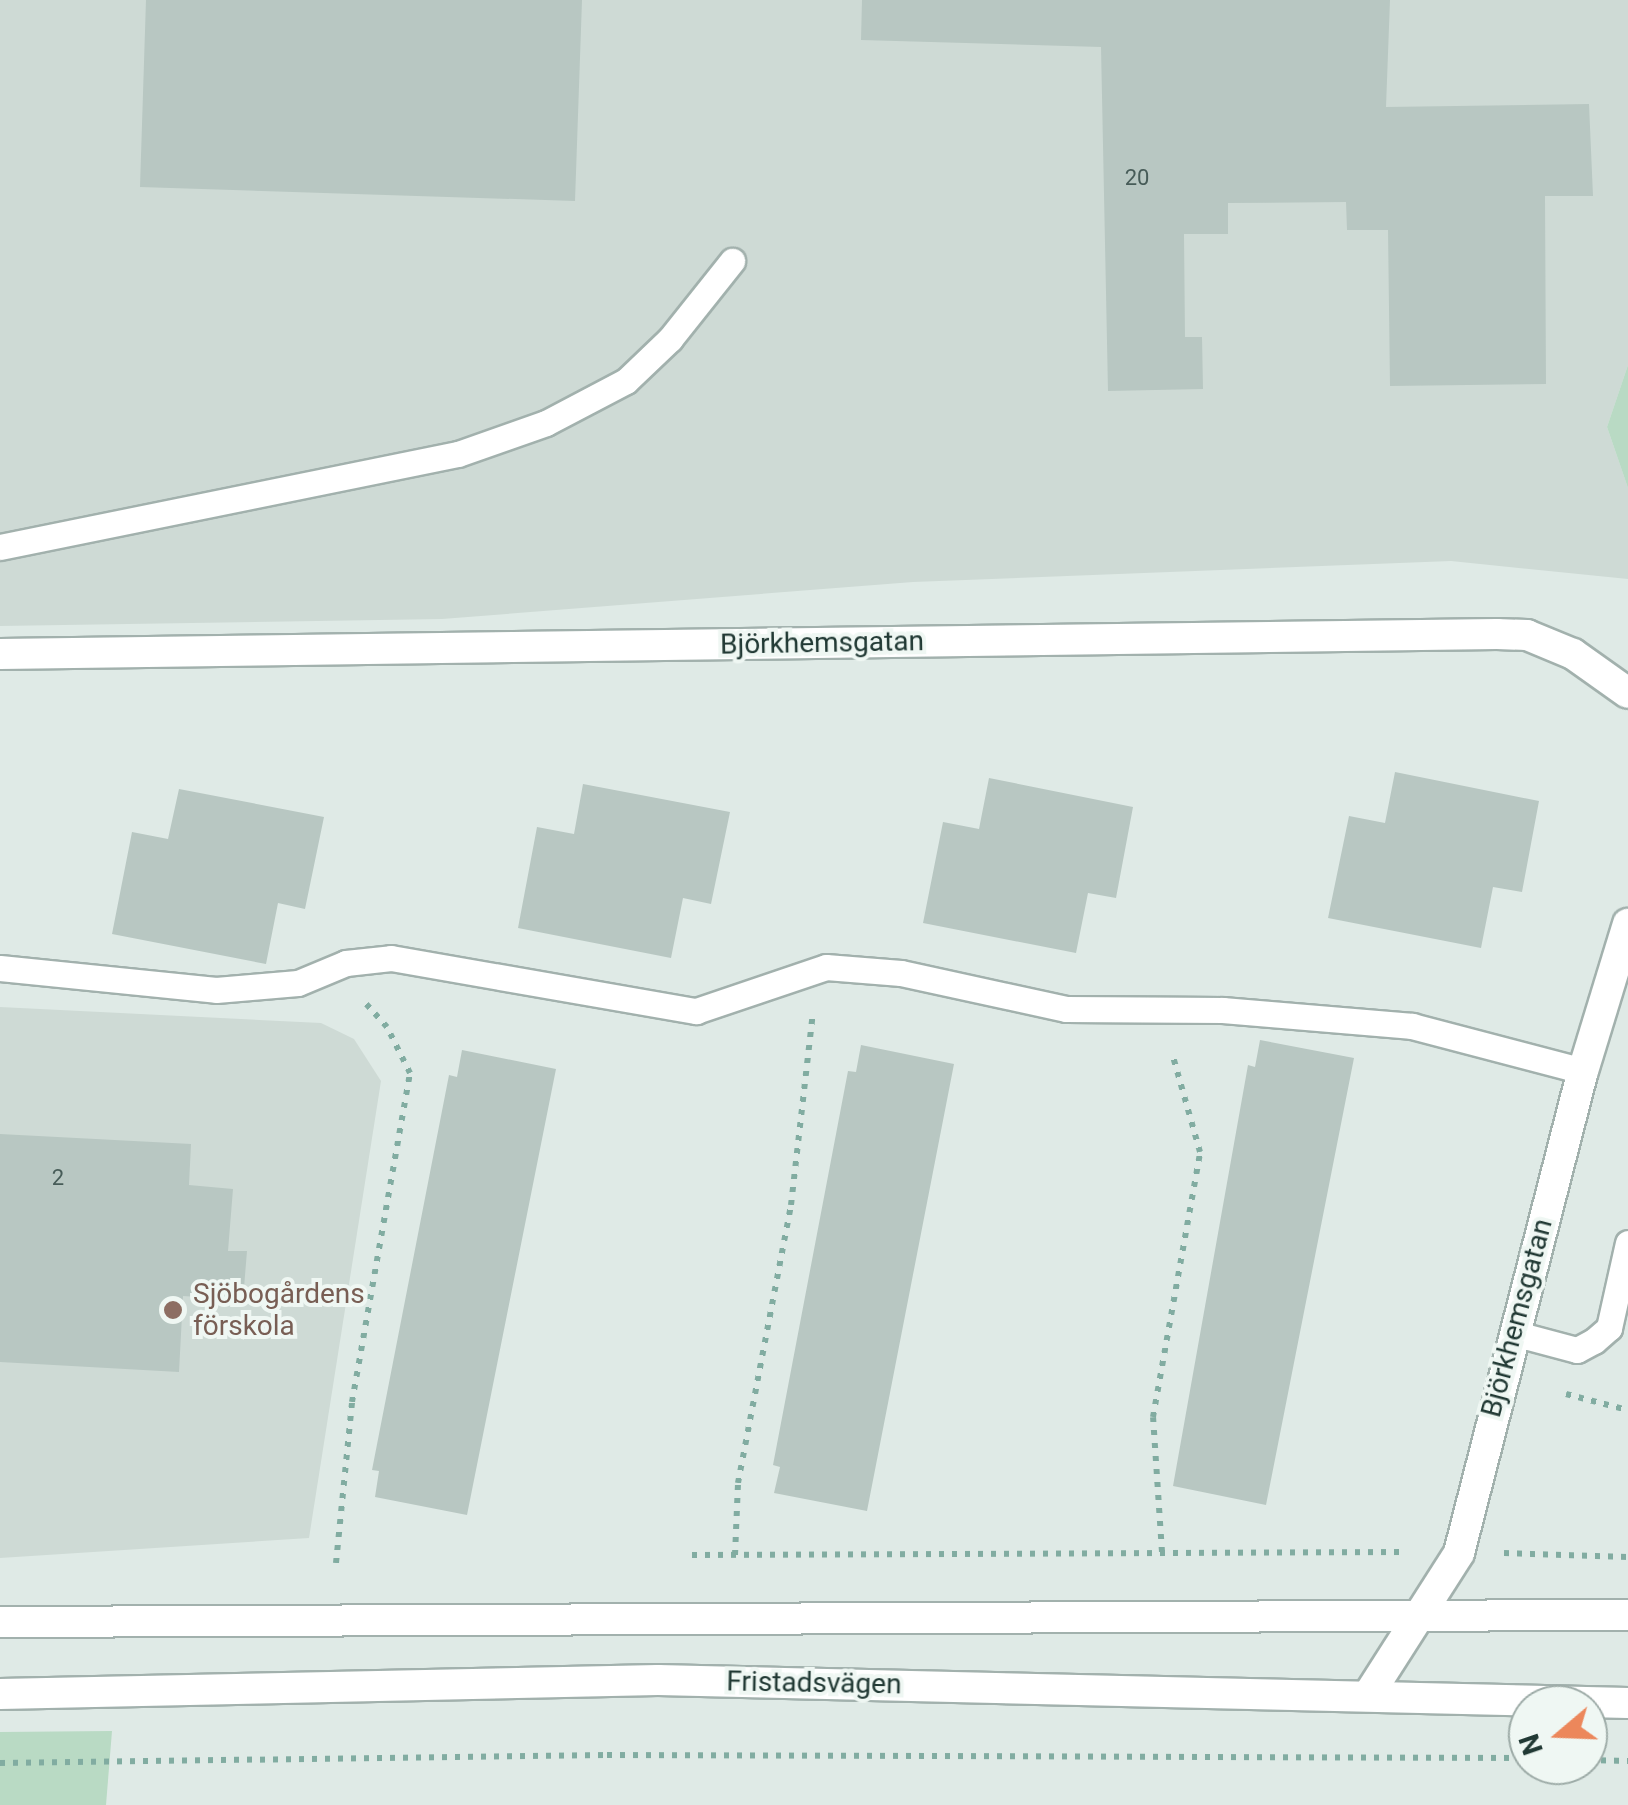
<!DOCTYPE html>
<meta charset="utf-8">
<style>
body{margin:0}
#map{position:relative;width:1628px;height:1805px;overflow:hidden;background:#dfeae6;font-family:Roboto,sans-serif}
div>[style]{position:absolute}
.built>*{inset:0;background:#cedad5}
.green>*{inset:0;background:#b9dac4}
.building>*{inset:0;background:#b8c7c2}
.path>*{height:6px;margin-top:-3px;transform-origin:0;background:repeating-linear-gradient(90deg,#81aca1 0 5px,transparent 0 13px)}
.roads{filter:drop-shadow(2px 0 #a2b1ad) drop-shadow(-2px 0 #a2b1ad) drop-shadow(0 2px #a2b1ad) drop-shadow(0 -2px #a2b1ad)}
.lane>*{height:25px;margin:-12.5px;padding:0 12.5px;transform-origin:12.5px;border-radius:12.5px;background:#fff}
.street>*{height:30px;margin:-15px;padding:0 15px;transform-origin:15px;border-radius:15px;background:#fff}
.secondary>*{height:30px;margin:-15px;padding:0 15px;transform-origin:15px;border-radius:15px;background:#fff}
.dots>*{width:28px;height:28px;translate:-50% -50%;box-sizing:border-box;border:5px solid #eff7f3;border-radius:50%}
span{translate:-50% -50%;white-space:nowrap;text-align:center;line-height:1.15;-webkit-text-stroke:8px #eff7f3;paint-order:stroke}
.number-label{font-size:22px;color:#475c58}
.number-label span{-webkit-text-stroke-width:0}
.street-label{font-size:28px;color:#213934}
.education-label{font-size:28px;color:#785e54}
.left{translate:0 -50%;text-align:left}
.north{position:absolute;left:1508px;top:1685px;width:100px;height:100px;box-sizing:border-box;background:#eff7f3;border:2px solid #9daba7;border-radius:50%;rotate:251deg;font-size:28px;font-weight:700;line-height:40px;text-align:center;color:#213934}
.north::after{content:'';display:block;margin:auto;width:35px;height:45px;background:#ec875b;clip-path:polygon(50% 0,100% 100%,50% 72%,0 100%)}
</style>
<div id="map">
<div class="built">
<i style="clip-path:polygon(0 0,1628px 0,1628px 365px,1607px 427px,1628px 488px,1628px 579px,1451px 561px,913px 582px,442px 619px,0 626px)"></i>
<i style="clip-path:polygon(0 1007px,321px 1023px,354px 1039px,381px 1081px,309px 1538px,0 1558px)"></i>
</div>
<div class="green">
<i style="clip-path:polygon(1628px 365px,1628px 488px,1607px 427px)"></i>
<i style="clip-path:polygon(112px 1731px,106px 1805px,0 1805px,0 1732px)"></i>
</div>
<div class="building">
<i style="clip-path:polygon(146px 0,582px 0,575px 201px,140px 187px)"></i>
<i style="clip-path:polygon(862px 0,1390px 0,1386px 107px,1589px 104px,1593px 196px,1545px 196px,1546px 384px,1390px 386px,1388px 230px,1347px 230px,1346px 202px,1228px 203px,1228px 234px,1184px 234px,1185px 337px,1202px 337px,1203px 389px,1108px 391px,1101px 47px,861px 40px)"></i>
<i style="clip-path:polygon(1395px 772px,1539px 801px,1522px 892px,1493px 887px,1481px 948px,1328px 918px,1349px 816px,1385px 823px)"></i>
<i style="clip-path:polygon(989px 778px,1133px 807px,1116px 898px,1088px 893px,1076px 953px,923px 923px,943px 822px,979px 829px)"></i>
<i style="clip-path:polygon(583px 784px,730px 812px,711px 904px,683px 898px,671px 958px,518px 928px,537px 827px,574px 834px)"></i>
<i style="clip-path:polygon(179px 789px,324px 817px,305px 909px,278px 903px,266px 964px,112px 934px,132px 832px,168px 839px)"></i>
<i style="clip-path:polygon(1260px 1040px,1354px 1058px,1266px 1505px,1173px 1486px,1248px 1065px,1255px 1067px)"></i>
<i style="clip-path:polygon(861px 1045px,954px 1064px,867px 1511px,774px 1493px,780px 1467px,773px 1465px,848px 1071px,856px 1072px)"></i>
<i style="clip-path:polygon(462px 1050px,556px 1069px,467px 1515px,375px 1497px,379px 1471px,372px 1470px,449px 1075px,457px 1077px)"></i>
<i style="clip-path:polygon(0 1134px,191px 1144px,189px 1185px,233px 1189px,228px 1251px,247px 1251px,243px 1300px,183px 1296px,179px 1372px,0 1362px)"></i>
</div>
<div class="path">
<i style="left:1566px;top:1394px;width:64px;rotate:14.5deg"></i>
<i style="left:1162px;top:1552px;width:135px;rotate:-93.8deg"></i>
<i style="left:1153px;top:1417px;width:269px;rotate:-79.9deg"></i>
<i style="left:1200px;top:1152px;width:103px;rotate:-105.8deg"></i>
<i style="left:1504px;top:1553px;width:124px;rotate:1.8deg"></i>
<i style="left:692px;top:1555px;width:715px;rotate:-0.24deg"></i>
<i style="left:735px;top:1555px;width:72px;rotate:-87.6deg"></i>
<i style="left:738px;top:1483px;width:283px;rotate:-79.2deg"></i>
<i style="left:791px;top:1205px;width:193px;rotate:-83.5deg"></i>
<i style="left:336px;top:1563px;width:162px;rotate:-84.3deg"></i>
<i style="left:352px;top:1402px;width:334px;rotate:-80deg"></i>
<i style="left:410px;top:1073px;width:51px;rotate:-116.6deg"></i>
<i style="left:387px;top:1027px;width:31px;rotate:-132deg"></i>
<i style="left:1588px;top:1760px;width:40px;rotate:1.4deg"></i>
<i style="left:0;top:1763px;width:607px;rotate:-0.76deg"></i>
<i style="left:607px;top:1755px;width:921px;rotate:0.19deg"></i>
</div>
<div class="roads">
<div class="lane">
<i style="left:0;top:547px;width:467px;rotate:-11.5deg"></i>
<i style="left:458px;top:454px;width:93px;rotate:-19.4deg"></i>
<i style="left:546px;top:423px;width:90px;rotate:-27.7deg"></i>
<i style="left:626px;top:381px;width:61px;rotate:-43.7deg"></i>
<i style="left:670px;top:339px;width:100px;rotate:-51.5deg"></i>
<i style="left:0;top:968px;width:217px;rotate:5.8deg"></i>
<i style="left:216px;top:990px;width:82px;rotate:-4.9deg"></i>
<i style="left:298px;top:983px;width:52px;rotate:-22.6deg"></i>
<i style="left:346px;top:963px;width:45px;rotate:-6.3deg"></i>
<i style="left:391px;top:958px;width:310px;rotate:9.9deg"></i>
<i style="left:696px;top:1011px;width:137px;rotate:-18.7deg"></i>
<i style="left:826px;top:967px;width:75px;rotate:4.6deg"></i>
<i style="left:901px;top:973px;width:169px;rotate:12.3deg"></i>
<i style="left:1066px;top:1009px;width:157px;rotate:0.4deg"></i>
<i style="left:1223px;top:1010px;width:190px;rotate:4.8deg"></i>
<i style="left:1412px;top:1026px;width:177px;rotate:14.7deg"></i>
<i style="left:1513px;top:1333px;width:66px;rotate:14.9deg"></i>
<i style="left:1577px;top:1350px;width:19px;rotate:-28deg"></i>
<i style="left:1594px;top:1341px;width:20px;rotate:-41deg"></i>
<i style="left:1609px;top:1328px;width:87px;rotate:-77.4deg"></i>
</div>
<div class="street">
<i style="left:0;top:654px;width:1497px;rotate:-0.77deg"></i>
<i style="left:1497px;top:634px;width:30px;rotate:2deg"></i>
<i style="left:1527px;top:635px;width:50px;rotate:22.4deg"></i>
<i style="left:1573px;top:654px;width:67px;rotate:35.3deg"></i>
<i style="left:1369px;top:1694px;width:167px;rotate:-57.4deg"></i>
<i style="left:1459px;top:1553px;width:498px;rotate:-75.6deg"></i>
<i style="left:1583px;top:1071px;width:154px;rotate:-73deg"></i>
</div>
<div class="secondary">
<i style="left:0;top:1622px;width:1628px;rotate:-0.25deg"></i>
<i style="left:0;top:1694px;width:658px;rotate:-1.22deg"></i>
<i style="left:658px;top:1680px;width:970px;rotate:1.36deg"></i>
</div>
</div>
<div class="dots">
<i style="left:173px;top:1310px;background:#8d6e63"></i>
</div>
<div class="number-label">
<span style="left:1137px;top:178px">20</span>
<span style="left:58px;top:1178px">2</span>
</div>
<div class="street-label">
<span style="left:822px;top:643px;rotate:-1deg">Björkhemsgatan</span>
<span style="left:1517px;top:1318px;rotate:-75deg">Björkhemsgatan</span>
<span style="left:814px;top:1683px;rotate:1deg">Fristadsvägen</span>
</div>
<div class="education-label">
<span class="left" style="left:193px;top:1310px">Sjöbogårdens<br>förskola</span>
</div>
<div class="north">N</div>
</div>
